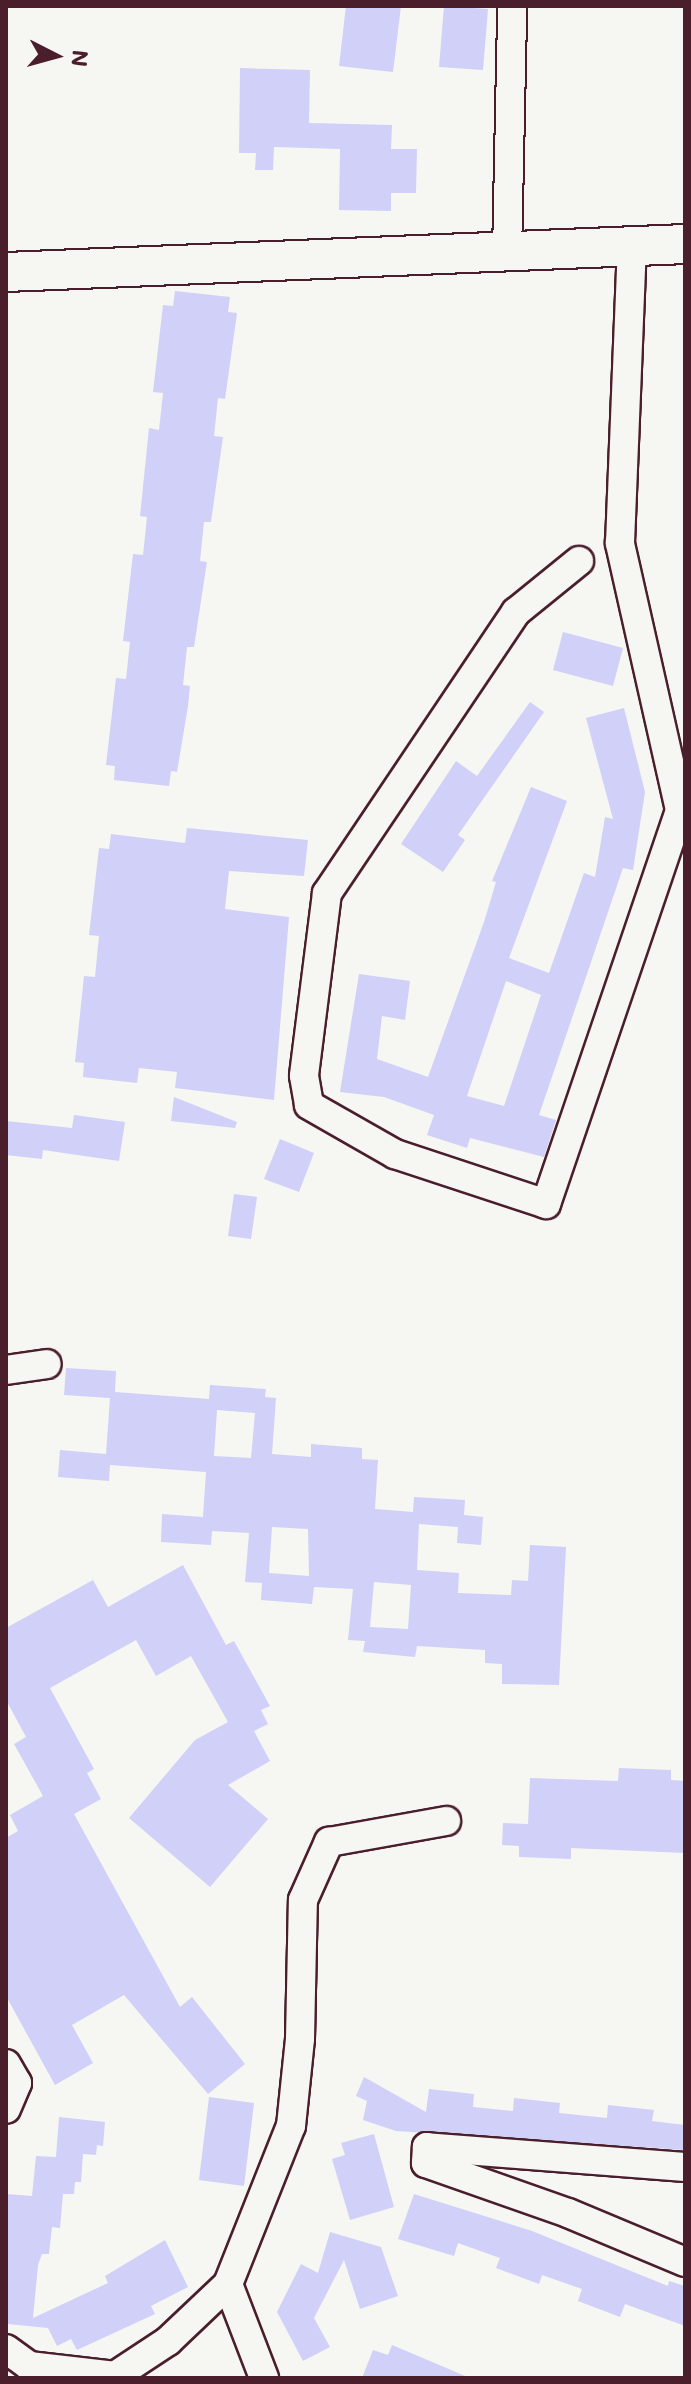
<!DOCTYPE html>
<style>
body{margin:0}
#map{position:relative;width:691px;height:2384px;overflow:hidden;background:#f6f6f2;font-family:Mali,sans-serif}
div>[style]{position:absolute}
.building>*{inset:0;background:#d1d0f9}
.roads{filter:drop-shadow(2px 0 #4a1f2b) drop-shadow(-2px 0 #4a1f2b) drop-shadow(0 2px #4a1f2b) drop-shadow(0 -2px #4a1f2b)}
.street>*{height:28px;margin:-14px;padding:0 14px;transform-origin:14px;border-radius:14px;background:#f6f6f2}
.secondary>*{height:38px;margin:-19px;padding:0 19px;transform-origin:19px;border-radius:19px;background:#f6f6f2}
span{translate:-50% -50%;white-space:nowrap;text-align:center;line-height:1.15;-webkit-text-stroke:6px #f6f6f2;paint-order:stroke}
.frame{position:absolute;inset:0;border:8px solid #4a1f2b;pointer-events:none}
.north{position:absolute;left:16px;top:16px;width:80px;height:80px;-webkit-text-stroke:6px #f6f6f2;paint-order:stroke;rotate:96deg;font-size:22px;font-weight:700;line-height:32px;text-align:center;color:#4a1f2b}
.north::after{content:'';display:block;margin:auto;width:28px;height:36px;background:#4a1f2b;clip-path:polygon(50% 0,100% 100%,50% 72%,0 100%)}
</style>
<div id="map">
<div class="building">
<i style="clip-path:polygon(346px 6px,401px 6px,393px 72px,339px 66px)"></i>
<i style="clip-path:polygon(444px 6px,488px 9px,483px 70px,439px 67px)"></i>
<i style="clip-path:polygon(240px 68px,310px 70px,309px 123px,392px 125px,391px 149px,417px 149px,416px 193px,391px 193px,391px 211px,339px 210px,340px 149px,274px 147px,273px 170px,255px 170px,256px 153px,239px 153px)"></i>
<i style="clip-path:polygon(175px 291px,230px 297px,228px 312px,237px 313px,225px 399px,218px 398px,214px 436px,223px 437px,211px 522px,204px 522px,200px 561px,207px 562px,204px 581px,194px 647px,187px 647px,183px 685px,190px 686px,188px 706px,177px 772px,171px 771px,169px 786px,114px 780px,115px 766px,106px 765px,116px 678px,126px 679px,130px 642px,123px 641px,133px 554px,143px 555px,147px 517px,140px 516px,149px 428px,159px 430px,163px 393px,153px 392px,163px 305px,173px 306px)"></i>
<i style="clip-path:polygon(563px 632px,623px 648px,613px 686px,553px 670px)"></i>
<i style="clip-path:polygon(530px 702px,544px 712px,458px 835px,465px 840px,443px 872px,401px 844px,456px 761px,477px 776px)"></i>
<i style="clip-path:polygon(evenodd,624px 708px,645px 792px,633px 870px,623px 868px,539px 1115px,556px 1120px,544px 1157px,470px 1138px,467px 1148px,427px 1135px,434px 1115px,384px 1097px,340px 1092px,359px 974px,410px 981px,405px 1020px,382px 1016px,377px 1059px,428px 1077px,484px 922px,496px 882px,492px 881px,531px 787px,567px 801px,509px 958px,549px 973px,584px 873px,595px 877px,605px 817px,613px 819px,586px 718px,624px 708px,506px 981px,541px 995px,504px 1106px,467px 1096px,506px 981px)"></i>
<i style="clip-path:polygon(187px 828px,308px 840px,304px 876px,229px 871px,225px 909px,289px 917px,274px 1100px,175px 1088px,177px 1072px,139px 1068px,137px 1083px,83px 1077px,84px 1063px,75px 1062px,84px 976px,95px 977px,99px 936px,89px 935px,99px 848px,109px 849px,111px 834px,185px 843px)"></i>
<i style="clip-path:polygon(174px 1097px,237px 1122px,235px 1128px,171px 1121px)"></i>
<i style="clip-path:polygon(74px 1115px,125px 1122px,119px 1161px,43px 1150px,42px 1159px,6px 1155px,6px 1121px,72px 1128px)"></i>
<i style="clip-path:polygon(280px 1139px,314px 1153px,299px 1192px,264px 1179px)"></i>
<i style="clip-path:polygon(234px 1194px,257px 1197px,251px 1239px,228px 1236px)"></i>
<i style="clip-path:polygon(evenodd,66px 1368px,116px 1371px,115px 1392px,209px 1399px,210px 1385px,266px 1389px,265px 1397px,276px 1398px,272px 1454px,311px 1457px,311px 1444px,362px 1448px,362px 1459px,378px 1460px,375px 1509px,413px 1512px,414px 1497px,465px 1500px,464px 1515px,483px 1517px,481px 1545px,457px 1543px,458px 1527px,419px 1524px,417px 1570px,459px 1573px,458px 1593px,511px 1595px,512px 1580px,528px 1581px,530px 1545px,566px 1547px,559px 1685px,502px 1684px,502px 1664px,485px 1663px,485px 1650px,417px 1646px,415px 1657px,363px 1652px,365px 1641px,348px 1640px,353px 1589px,314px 1587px,312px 1604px,261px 1600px,262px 1583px,245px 1582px,249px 1533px,212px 1531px,211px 1545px,161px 1542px,162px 1514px,203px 1517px,206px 1472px,110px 1465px,109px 1481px,58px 1477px,60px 1450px,106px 1454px,110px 1398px,64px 1395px,66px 1368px,217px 1410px,255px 1413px,251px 1458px,214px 1456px,217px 1410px,66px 1368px,272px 1527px,308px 1529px,309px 1576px,269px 1573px,272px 1527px,66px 1368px,374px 1582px,411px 1585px,408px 1629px,370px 1627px,374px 1582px)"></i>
<i style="clip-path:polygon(183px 1565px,226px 1645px,234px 1641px,270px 1706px,261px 1710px,268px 1724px,254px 1731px,270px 1761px,228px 1785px,268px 1819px,210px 1887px,129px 1818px,195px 1740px,228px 1722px,191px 1656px,156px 1676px,136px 1640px,50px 1688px,94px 1769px,87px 1773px,101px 1799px,74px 1814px,180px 2007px,192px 1997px,245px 2064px,208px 2094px,124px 1995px,72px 2025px,93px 2063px,55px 2085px,6px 1996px,6px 1838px,18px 1831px,10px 1815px,43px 1796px,14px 1744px,26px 1737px,6px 1700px,6px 1628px,93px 1580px,108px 1607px)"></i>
<i style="clip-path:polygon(619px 1768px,671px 1770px,671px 1780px,685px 1781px,685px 1853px,571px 1848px,571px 1859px,519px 1857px,519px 1846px,502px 1845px,503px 1823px,528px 1824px,530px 1778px,618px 1781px)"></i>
<i style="clip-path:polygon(364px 2077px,426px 2112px,429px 2089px,474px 2094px,473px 2107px,513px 2111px,514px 2098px,560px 2103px,559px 2113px,607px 2118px,608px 2105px,654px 2110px,652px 2121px,685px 2125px,685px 2150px,396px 2131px,363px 2120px,367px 2101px,356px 2096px)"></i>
<i style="clip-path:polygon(209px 2097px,254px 2103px,244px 2186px,199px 2180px)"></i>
<i style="clip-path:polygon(59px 2117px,105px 2122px,103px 2146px,97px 2145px,96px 2155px,83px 2154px,81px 2182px,75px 2182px,74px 2194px,63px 2194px,60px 2228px,52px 2227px,49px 2254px,42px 2254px,38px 2265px,33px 2318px,108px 2283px,105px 2276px,165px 2240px,188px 2287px,151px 2306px,155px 2314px,77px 2350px,71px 2339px,57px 2346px,48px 2328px,8px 2324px,6px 2305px,6px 2194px,32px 2196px,36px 2156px,56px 2157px)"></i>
<i style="clip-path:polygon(374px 2134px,394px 2207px,350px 2220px,332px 2159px,345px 2155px,341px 2143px)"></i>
<i style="clip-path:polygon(414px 2194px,532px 2231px,668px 2286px,669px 2281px,685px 2286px,685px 2326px,625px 2304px,620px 2317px,578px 2301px,582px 2289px,542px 2275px,539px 2284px,496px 2268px,500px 2258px,458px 2243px,454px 2256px,398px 2239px)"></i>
<i style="clip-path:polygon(330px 2232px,381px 2247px,398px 2296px,360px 2309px,344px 2260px,314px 2318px,330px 2347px,303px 2361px,277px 2312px,301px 2264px,318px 2273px)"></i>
<i style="clip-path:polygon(392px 2345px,470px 2378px,362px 2378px,373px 2350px,388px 2355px)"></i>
</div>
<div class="roads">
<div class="street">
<i style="left:507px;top:255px;width:249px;rotate:-88.8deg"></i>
<i style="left:579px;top:561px;width:81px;rotate:141deg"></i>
<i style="left:516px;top:612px;width:339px;rotate:123.9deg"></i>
<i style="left:327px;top:893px;width:184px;rotate:97.2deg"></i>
<i style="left:304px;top:1076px;width:29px;rotate:80deg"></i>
<i style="left:309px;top:1105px;width:99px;rotate:29.7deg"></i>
<i style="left:395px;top:1154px;width:159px;rotate:18.3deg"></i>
<i style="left:546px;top:1204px;width:416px;rotate:-71.2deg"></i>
<i style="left:680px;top:810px;width:274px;rotate:-102.7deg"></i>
<i style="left:620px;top:543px;width:296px;rotate:-87.7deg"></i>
<i style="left:6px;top:1370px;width:41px;rotate:-8.3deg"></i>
<i style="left:6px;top:2064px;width:22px;rotate:60deg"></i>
<i style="left:17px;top:2083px;width:28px;rotate:113deg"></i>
<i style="left:685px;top:2167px;width:259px;rotate:-175.6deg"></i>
<i style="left:427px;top:2147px;width:16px;rotate:94deg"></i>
<i style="left:426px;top:2163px;width:151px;rotate:19.4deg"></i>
<i style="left:568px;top:2213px;width:127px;rotate:22.7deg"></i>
<i style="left:228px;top:2284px;width:170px;rotate:-68.3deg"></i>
<i style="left:291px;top:2126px;width:87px;rotate:-84.1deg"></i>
<i style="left:300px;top:2039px;width:139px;rotate:-88.8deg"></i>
<i style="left:303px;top:1900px;width:64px;rotate:-65.9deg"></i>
<i style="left:329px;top:1842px;width:119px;rotate:-10.2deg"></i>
<i style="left:6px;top:2349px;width:29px;rotate:36deg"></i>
<i style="left:29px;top:2366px;width:87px;rotate:6.6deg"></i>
<i style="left:115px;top:2376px;width:64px;rotate:-33.4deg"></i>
<i style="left:168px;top:2341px;width:83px;rotate:-43.5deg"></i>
<i style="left:228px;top:2284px;width:101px;rotate:69deg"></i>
</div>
<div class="secondary">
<i style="left:6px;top:272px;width:680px;rotate:-2.36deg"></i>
</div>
</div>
<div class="frame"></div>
<div class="north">N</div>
</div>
